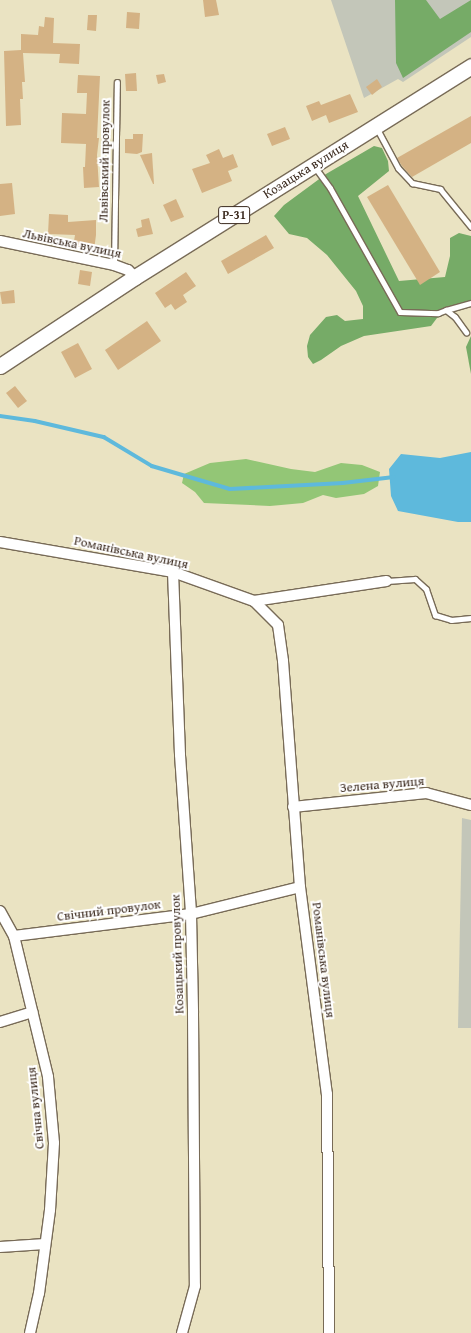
<!DOCTYPE html>
<meta charset="utf-8">
<style>
body{margin:0}
#map{position:relative;width:471px;height:1333px;overflow:hidden;background:#eae3c2;font-family:"Gentium Book Plus",serif}
div>[style]{position:absolute}
.industrial>*{inset:0;background:#c3c6b9}
.green>*{inset:0;background:#93c676}
.forest>*{inset:0;background:#76ab67}
.water>*{inset:0;background:#5eb9dc}
.stream>*{height:3.5px;margin:-1.75px;padding:0 1.75px;transform-origin:1.75px;border-radius:1.75px;background:#5eb9dc}
.building>*{inset:0;background:#d4b284}
.roads{filter:drop-shadow(1px 0 #786b57) drop-shadow(-1px 0 #786b57) drop-shadow(0 1px #786b57) drop-shadow(0 -1px #786b57)}
.service>*{height:5px;margin:-2.5px;padding:0 2.5px;transform-origin:2.5px;border-radius:2.5px;background:#fff}
.minor>*{height:10px;margin:-5px;padding:0 5px;transform-origin:5px;border-radius:5px;background:#fff}
.primary>*{height:15px;margin:-7.5px;padding:0 7.5px;transform-origin:7.5px;border-radius:7.5px;background:#fff}
span{translate:-50% -50%;white-space:nowrap;text-align:center;line-height:1.15;-webkit-text-stroke:4px #fff;paint-order:stroke}
.shield-label span{padding:1px 3px;background:#fff;border:1px solid;border-radius:3px;-webkit-text-stroke-width:0}
.shield-label{font-size:12px;color:#3b2a1e;font-weight:700}
.street-label{font-size:13px;color:#3b2a1e}
</style>
<div id="map">
<div class="industrial">
<i style="clip-path:polygon(331px 0,471px 0,471px 37px,403px 82px,398px 79px,364px 98px)"></i>
<i style="clip-path:polygon(462px 818px,471px 820px,471px 1028px,458px 1028px)"></i>
</div>
<div class="green">
<i style="clip-path:polygon(246px 459px,291px 469px,315px 472px,341px 463px,362px 465px,380px 472px,378px 486px,364px 494px,336px 498px,323px 495px,303px 503px,270px 506px,204px 503px,195px 492px,182px 483px,184px 474px,210px 463px)"></i>
</div>
<div class="forest">
<i style="clip-path:polygon(395px 0,426px 0,440px 19px,471px 0,471px 32px,403px 78px,396px 63px)"></i>
<i style="clip-path:polygon(374px 146px,382px 148px,388px 161px,389px 171px,358px 196px,399px 281px,445px 277px,450px 256px,450px 238px,459px 233px,471px 236px,471px 303px,437px 318px,431px 326px,364px 336px,341px 346px,321px 360px,313px 364px,308px 357px,307px 346px,310px 335px,326px 317px,337px 315px,345px 321px,363px 319px,363px 306px,356px 291px,327px 255px,307px 238px,289px 234px,274px 216px,284px 205px,326px 174px)"></i>
<i style="clip-path:polygon(471px 336px,471px 374px,466px 347px)"></i>
</div>
<div class="water">
<i style="clip-path:polygon(471px 452px,471px 522px,458px 522px,398px 511px,391px 496px,389px 469px,401px 454px,440px 458px)"></i>
</div>
<div class="stream">
<i style="left:0;top:416px;width:35px;rotate:8deg"></i>
<i style="left:35px;top:421px;width:71px;rotate:13.1deg"></i>
<i style="left:104px;top:437px;width:56px;rotate:31.1deg"></i>
<i style="left:152px;top:466px;width:81px;rotate:16.4deg"></i>
<i style="left:230px;top:489px;width:113px;rotate:-3deg"></i>
<i style="left:343px;top:483px;width:51px;rotate:-6.7deg"></i>
</div>
<div class="building">
<i style="clip-path:polygon(203px 0,216px 0,219px 15px,205px 17px)"></i>
<i style="clip-path:polygon(127px 12px,140px 13px,139px 29px,126px 28px)"></i>
<i style="clip-path:polygon(88px 15px,97px 15px,96px 31px,87px 30px)"></i>
<i style="clip-path:polygon(45px 17px,54px 18px,53px 43px,80px 44px,79px 64px,59px 63px,60px 54px,23px 53px,25px 82px,22px 82px,23px 99px,20px 99px,21px 125px,6px 126px,4px 51px,21px 50px,21px 34px,38px 35px,39px 26px,44px 27px)"></i>
<i style="clip-path:polygon(136px 73px,137px 91px,126px 91px,125px 74px)"></i>
<i style="clip-path:polygon(164px 74px,166px 82px,158px 84px,156px 75px)"></i>
<i style="clip-path:polygon(78px 75px,100px 76px,97px 138px,99px 138px,97px 155px,99px 187px,84px 188px,83px 167px,85px 167px,86px 144px,61px 143px,62px 113px,86px 114px,87px 93px,77px 93px)"></i>
<i style="clip-path:polygon(377px 79px,382px 87px,372px 95px,366px 87px)"></i>
<i style="clip-path:polygon(350px 94px,358px 112px,329px 123px,326px 115px,312px 121px,306px 106px,319px 101px,321px 105px)"></i>
<i style="clip-path:polygon(471px 116px,471px 143px,412px 177px,402px 166px,397px 158px)"></i>
<i style="clip-path:polygon(285px 127px,290px 139px,272px 146px,267px 134px)"></i>
<i style="clip-path:polygon(133px 134px,143px 134px,142px 152px,137px 154px,125px 153px,125px 139px,133px 139px)"></i>
<i style="clip-path:polygon(219px 149px,223px 158px,233px 154px,238px 167px,228px 171px,232px 181px,202px 193px,192px 169px,210px 163px,206px 155px)"></i>
<i style="clip-path:polygon(152px 153px,154px 184px,153px 184px,140px 155px)"></i>
<i style="clip-path:polygon(12px 183px,15px 214px,0 216px,0 184px)"></i>
<i style="clip-path:polygon(388px 185px,440px 272px,420px 285px,367px 197px)"></i>
<i style="clip-path:polygon(176px 199px,184px 217px,171px 222px,163px 205px)"></i>
<i style="clip-path:polygon(49px 214px,68px 215px,68px 222px,96px 220px,96px 235px,94px 250px,73px 247px,75px 235px,48px 234px)"></i>
<i style="clip-path:polygon(149px 218px,153px 234px,138px 237px,136px 229px,142px 227px,141px 220px)"></i>
<i style="clip-path:polygon(266px 235px,274px 248px,228px 274px,221px 261px)"></i>
<i style="clip-path:polygon(80px 270px,92px 272px,90px 286px,78px 284px)"></i>
<i style="clip-path:polygon(186px 272px,196px 286px,183px 295px,187px 302px,175px 310px,171px 304px,165px 308px,155px 293px)"></i>
<i style="clip-path:polygon(14px 290px,15px 303px,2px 304px,0 292px)"></i>
<i style="clip-path:polygon(147px 321px,161px 341px,118px 370px,105px 350px)"></i>
<i style="clip-path:polygon(78px 343px,92px 369px,75px 378px,61px 352px)"></i>
<i style="clip-path:polygon(15px 386px,27px 401px,18px 408px,6px 393px)"></i>
</div>
<div class="roads">
<div class="service">
<i style="left:376px;top:127px;width:47px;rotate:61.8deg"></i>
<i style="left:398px;top:168px;width:21px;rotate:47deg"></i>
<i style="left:412px;top:183px;width:29px;rotate:12deg"></i>
<i style="left:440px;top:189px;width:49px;rotate:50.8deg"></i>
<i style="left:314px;top:166px;width:27px;rotate:54deg"></i>
<i style="left:330px;top:188px;width:142px;rotate:60.6deg"></i>
<i style="left:400px;top:312px;width:38px;rotate:2deg"></i>
<i style="left:438px;top:313px;width:9px;rotate:-21deg"></i>
<i style="left:446px;top:310px;width:11px;rotate:38deg"></i>
<i style="left:455px;top:317px;width:19px;rotate:54deg"></i>
<i style="left:114px;top:265px;width:183px;rotate:-89.1deg"></i>
<i style="left:446px;top:310px;width:26px;rotate:-16deg"></i>
<i style="left:387px;top:581px;width:28px;rotate:-4deg"></i>
<i style="left:415px;top:579px;width:15px;rotate:42deg"></i>
<i style="left:426px;top:589px;width:28px;rotate:71deg"></i>
<i style="left:435px;top:615px;width:17px;rotate:17deg"></i>
<i style="left:451px;top:620px;width:20px;rotate:-6deg"></i>
</div>
<div class="minor">
<i style="left:0;top:241px;width:116px;rotate:11.9deg"></i>
<i style="left:114px;top:265px;width:15px;rotate:20deg"></i>
<i style="left:128px;top:270px;width:10px;rotate:45deg"></i>
<i style="left:0;top:542px;width:176px;rotate:9.8deg"></i>
<i style="left:173px;top:572px;width:86px;rotate:19.7deg"></i>
<i style="left:254px;top:601px;width:34px;rotate:45deg"></i>
<i style="left:278px;top:625px;width:36px;rotate:82deg"></i>
<i style="left:283px;top:661px;width:227px;rotate:85.7deg"></i>
<i style="left:300px;top:887px;width:209px;rotate:82.6deg"></i>
<i style="left:327px;top:1094px;width:239px;rotate:89.5deg"></i>
<i style="left:173px;top:572px;width:183px;rotate:87.8deg"></i>
<i style="left:180px;top:755px;width:159px;rotate:86deg"></i>
<i style="left:191px;top:914px;width:99px;rotate:88.8deg"></i>
<i style="left:193px;top:1013px;width:273px;rotate:89.6deg"></i>
<i style="left:195px;top:1286px;width:49px;rotate:105.5deg"></i>
<i style="left:254px;top:601px;width:134px;rotate:-8.6deg"></i>
<i style="left:293px;top:807px;width:134px;rotate:-6deg"></i>
<i style="left:426px;top:793px;width:47px;rotate:14.9deg"></i>
<i style="left:0;top:911px;width:29px;rotate:61deg"></i>
<i style="left:14px;top:936px;width:145px;rotate:76.4deg"></i>
<i style="left:48px;top:1077px;width:66px;rotate:84.8deg"></i>
<i style="left:54px;top:1143px;width:67px;rotate:93.4deg"></i>
<i style="left:50px;top:1210px;width:84px;rotate:97.5deg"></i>
<i style="left:39px;top:1293px;width:41px;rotate:102.7deg"></i>
<i style="left:14px;top:936px;width:178px;rotate:-7.1deg"></i>
<i style="left:191px;top:914px;width:112px;rotate:-13.9deg"></i>
<i style="left:0;top:1022px;width:34px;rotate:-17deg"></i>
<i style="left:0;top:1247px;width:45px;rotate:-3.8deg"></i>
</div>
<div class="primary">
<i style="left:0;top:366px;width:162px;rotate:-33.4deg"></i>
<i style="left:135px;top:277px;width:397px;rotate:-32.1deg"></i>
</div>
</div>
<div class="shield-label">
<span style="left:234px;top:215px">Р-31</span>
</div>
<div class="street-label">
<span style="left:105px;top:161px;rotate:-89deg">Львівський провулок</span>
<span style="left:306px;top:170px;rotate:-32deg">Козацька вулиця</span>
<span style="left:72px;top:244px;rotate:12deg">Львівська вулиця</span>
<span style="left:131px;top:553px;rotate:12deg">Романівська вулиця</span>
<span style="left:382px;top:785px;rotate:-5deg">Зелена вулиця</span>
<span style="left:109px;top:911px;rotate:-7deg">Свічний провулок</span>
<span style="left:178px;top:954px;rotate:-92deg">Козацький провулок</span>
<span style="left:323px;top:960px;rotate:83deg">Романівська вулиця</span>
<span style="left:36px;top:1108px;rotate:-96deg">Свічна вулиця</span>
</div>
</div>
